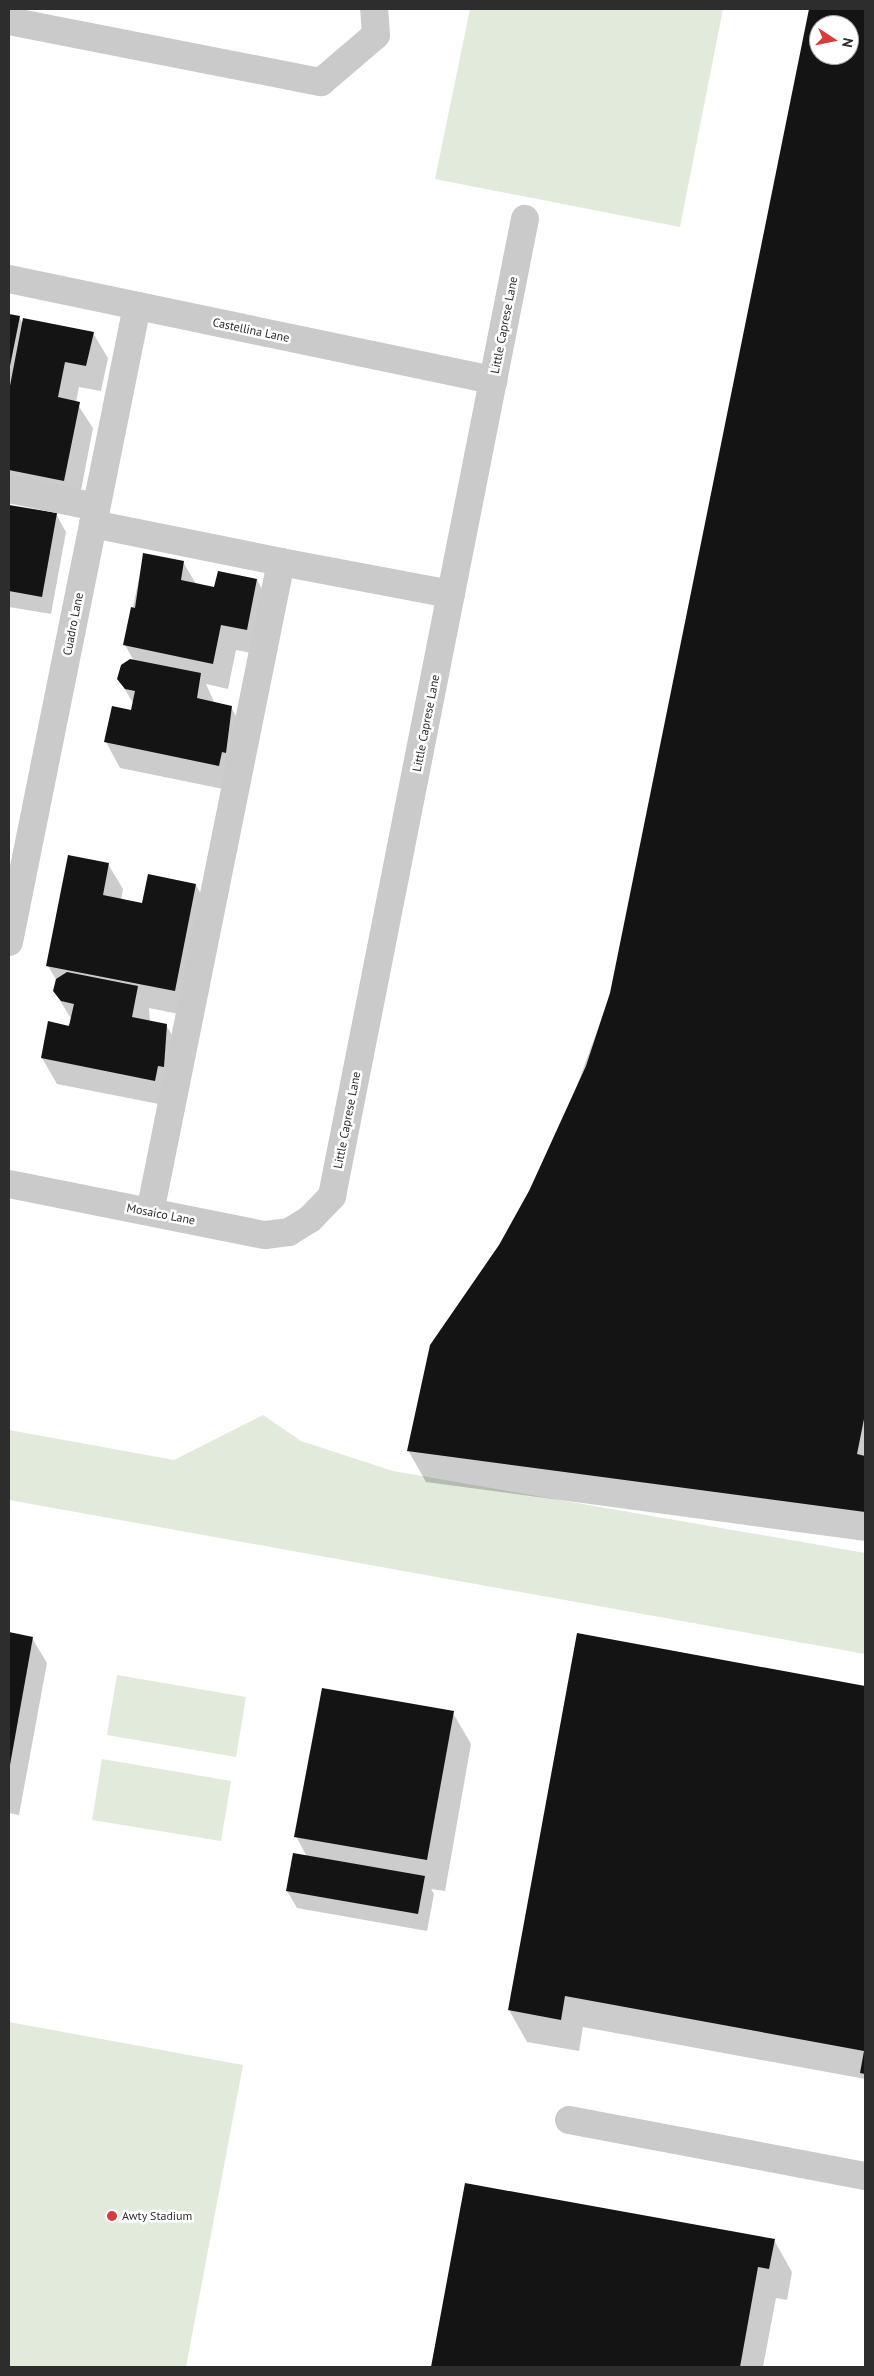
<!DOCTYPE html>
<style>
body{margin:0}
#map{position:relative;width:874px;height:2376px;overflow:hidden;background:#fff;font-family:"PT Sans",sans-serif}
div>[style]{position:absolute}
.green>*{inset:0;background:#e2eadc}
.shadow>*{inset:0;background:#0003}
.building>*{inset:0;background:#141414}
.minor>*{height:28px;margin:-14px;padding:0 14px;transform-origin:14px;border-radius:14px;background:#cacaca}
.dots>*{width:14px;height:14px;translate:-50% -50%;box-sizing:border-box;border:2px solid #fff;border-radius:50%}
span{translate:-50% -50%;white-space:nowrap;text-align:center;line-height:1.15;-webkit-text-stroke:5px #fff;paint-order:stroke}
.street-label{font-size:12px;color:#2d2d2d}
.poi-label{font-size:12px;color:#2d2d2d}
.left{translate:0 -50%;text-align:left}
.frame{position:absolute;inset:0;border:10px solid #2d2d2d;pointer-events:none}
.north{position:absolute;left:809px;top:15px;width:50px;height:50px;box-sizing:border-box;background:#fff;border:1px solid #ababab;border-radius:50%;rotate:101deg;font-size:14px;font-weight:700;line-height:20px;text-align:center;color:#2d2d2d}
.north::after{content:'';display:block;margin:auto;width:18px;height:22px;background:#d83b3d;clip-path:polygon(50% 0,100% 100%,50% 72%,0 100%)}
</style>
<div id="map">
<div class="green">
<i style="clip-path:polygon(470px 9px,723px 9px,680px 227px,435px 179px)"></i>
<i style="clip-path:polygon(263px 1415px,301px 1441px,393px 1471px,865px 1553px,865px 1654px,9px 1500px,9px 1430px,174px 1460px)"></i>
<i style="clip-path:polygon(117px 1675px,246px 1697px,236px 1757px,107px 1735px)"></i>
<i style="clip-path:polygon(102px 1759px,231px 1781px,221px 1841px,92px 1820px)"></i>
<i style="clip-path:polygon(9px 2022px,243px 2065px,186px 2367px,9px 2367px)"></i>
</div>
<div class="shadow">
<i style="clip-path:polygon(evenodd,810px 9px,865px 9px,865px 1541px,426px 1482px,408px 1450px,500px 1245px,558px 1137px,611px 993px,810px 9px,819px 25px,849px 25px,849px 55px,819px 55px,819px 25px)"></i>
<i style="clip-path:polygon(9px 315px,19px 317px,23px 324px,93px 333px,108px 358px,101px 391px,79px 387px,76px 402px,93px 428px,78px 506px,9px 490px)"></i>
<i style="clip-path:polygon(9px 506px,56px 514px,66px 532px,51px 614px,9px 607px)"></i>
<i style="clip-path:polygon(144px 554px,183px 562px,196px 584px,215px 588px,257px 580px,271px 606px,261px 655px,236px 650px,228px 689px,206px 684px,215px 704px,231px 707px,245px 732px,233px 791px,120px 768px,106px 742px,132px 711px,134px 705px,119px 679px,134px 661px,125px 645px)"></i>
<i style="clip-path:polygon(108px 864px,123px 889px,121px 900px,143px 904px,196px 885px,210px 910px,189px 1016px,149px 1008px,150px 1022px,166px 1025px,181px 1050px,169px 1106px,57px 1084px,42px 1058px,72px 1020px,54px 991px,57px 981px,48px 966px)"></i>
<i style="clip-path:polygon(9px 1634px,32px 1638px,47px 1663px,19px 1815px,9px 1813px)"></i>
<i style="clip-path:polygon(578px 1634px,865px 1687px,865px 2079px,583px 2027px,579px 2051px,527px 2042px,509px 2010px)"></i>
<i style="clip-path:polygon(453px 1713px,471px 1744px,445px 1891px,431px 1889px,434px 1894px,427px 1931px,297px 1908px,287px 1891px,307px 1857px,296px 1836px)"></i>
<i style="clip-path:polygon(466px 2184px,774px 2240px,792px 2272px,787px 2300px,776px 2298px,763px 2367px,432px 2367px)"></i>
</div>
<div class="building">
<i style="clip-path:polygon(evenodd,809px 9px,865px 9px,865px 1414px,857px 1454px,865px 1456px,865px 1512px,407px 1451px,430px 1345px,499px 1245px,529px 1191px,586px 1066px,610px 993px,809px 9px,819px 25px,849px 25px,849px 55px,819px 55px,819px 25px)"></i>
<i style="clip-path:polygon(9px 314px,20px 316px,10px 366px,9px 366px)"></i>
<i style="clip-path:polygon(23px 318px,94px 332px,86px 366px,65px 362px,58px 397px,80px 402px,64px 481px,9px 470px,9px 391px)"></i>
<i style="clip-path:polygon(9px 505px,57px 513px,42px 597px,9px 591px)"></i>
<i style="clip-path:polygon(143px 553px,184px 561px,181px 580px,214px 587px,218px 571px,257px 579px,247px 630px,221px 625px,213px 664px,123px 645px,131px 607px,135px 608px)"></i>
<i style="clip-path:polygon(130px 659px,201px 673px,197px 698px,232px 706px,226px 753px,222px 752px,219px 766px,104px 742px,112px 706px,131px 710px,135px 691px,125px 689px,117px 679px,121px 665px)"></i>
<i style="clip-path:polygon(68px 855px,109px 863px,103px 895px,142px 903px,148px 874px,196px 884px,175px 991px,46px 966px)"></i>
<i style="clip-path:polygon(67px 972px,138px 986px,132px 1017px,167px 1024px,164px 1067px,158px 1066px,155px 1081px,41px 1058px,48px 1021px,69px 1026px,74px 1004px,61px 1001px,53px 991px,56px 979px)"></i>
<i style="clip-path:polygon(9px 1632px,33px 1637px,10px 1765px,9px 1765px)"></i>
<i style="clip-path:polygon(577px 1633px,865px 1686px,865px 2074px,860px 2073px,864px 2051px,565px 1996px,561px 2020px,508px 2010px)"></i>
<i style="clip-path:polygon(322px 1688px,454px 1711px,427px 1860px,294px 1837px)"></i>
<i style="clip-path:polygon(293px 1853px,425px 1876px,418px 1914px,286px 1891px)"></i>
<i style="clip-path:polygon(465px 2183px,775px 2239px,769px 2269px,758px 2267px,740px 2367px,431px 2367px)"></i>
</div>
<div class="minor">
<i style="left:9px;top:21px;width:318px;rotate:11.1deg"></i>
<i style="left:321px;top:82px;width:72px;rotate:-40.5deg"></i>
<i style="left:376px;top:35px;width:26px;rotate:-94deg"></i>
<i style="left:9px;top:279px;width:495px;rotate:11.8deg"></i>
<i style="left:9px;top:489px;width:89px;rotate:11.7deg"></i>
<i style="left:93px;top:524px;width:192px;rotate:11.4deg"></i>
<i style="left:281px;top:562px;width:663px;rotate:101.39deg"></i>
<i style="left:281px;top:562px;width:173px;rotate:10.7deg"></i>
<i style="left:9px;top:942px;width:649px;rotate:-78.62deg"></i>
<i style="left:9px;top:1184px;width:261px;rotate:11.3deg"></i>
<i style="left:265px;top:1235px;width:24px;rotate:-7deg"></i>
<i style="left:289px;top:1232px;width:25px;rotate:-32deg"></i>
<i style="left:310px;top:1219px;width:32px;rotate:-46deg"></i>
<i style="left:332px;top:1196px;width:996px;rotate:-78.83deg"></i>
<i style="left:569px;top:2120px;width:301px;rotate:10.7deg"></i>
</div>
<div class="dots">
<i style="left:112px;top:2216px;background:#d83b3d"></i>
</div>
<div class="street-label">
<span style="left:504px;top:325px;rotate:-79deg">Little Caprese Lane</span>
<span style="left:251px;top:330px;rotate:12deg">Castellina Lane</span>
<span style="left:73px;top:624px;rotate:-79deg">Cuadro Lane</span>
<span style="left:426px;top:723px;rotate:-79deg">Little Caprese Lane</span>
<span style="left:347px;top:1120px;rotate:-79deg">Little Caprese Lane</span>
<span style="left:161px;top:1214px;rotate:11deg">Mosaico Lane</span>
</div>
<div class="poi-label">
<span class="left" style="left:122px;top:2216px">Awty Stadium</span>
</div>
<div class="frame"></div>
<div class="north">N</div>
</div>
